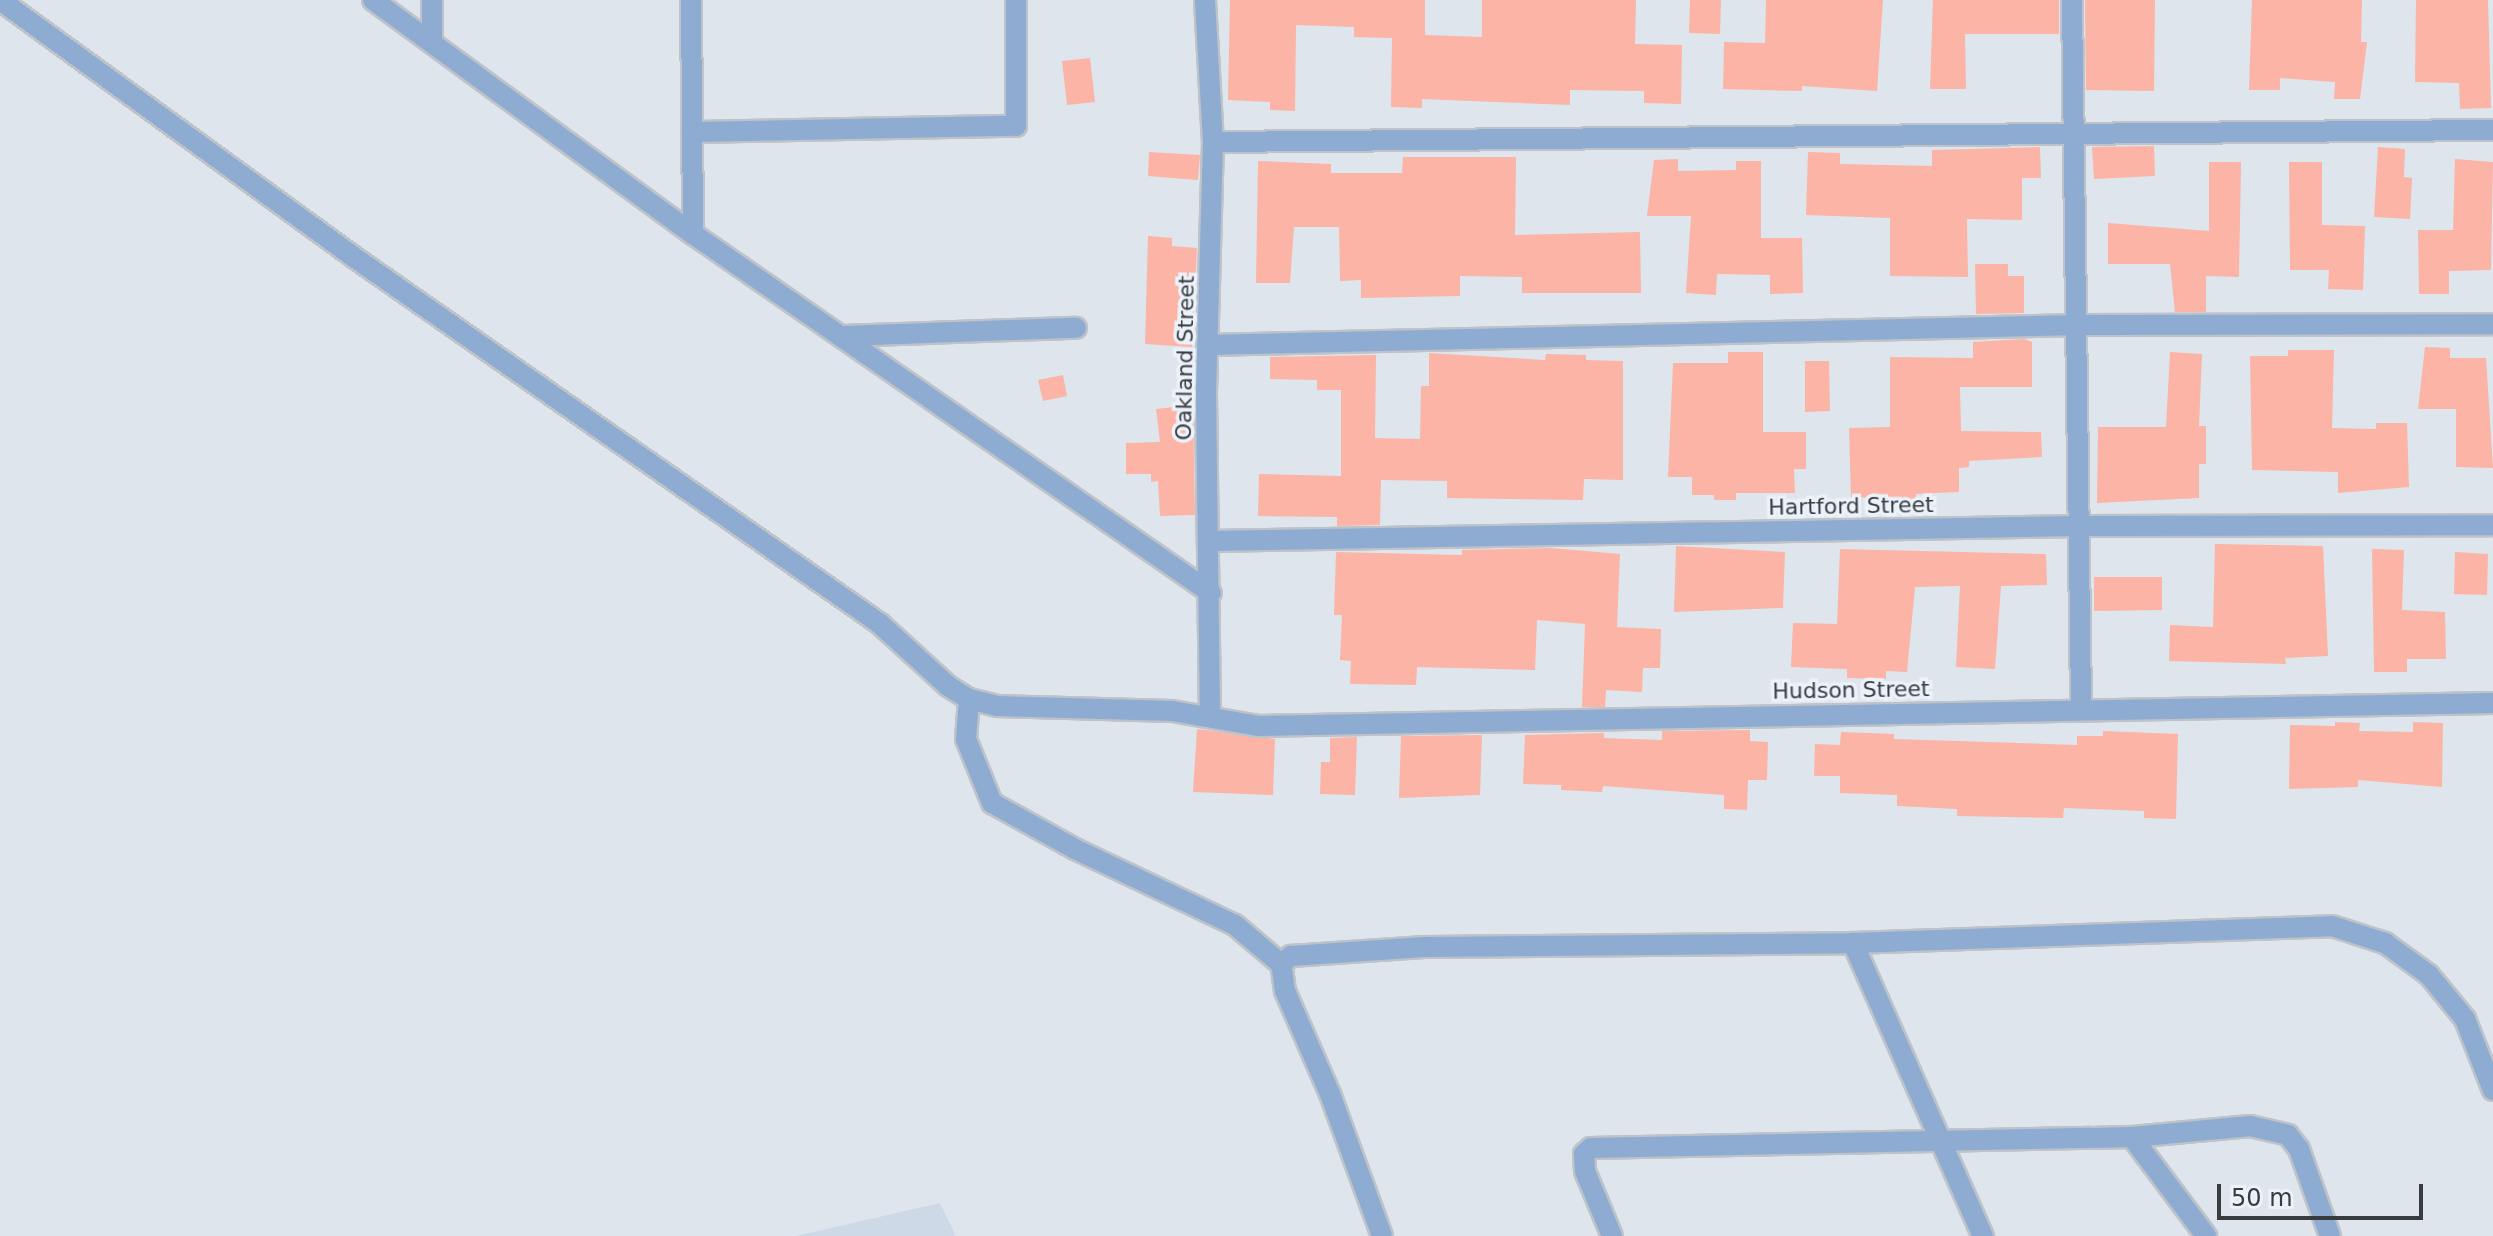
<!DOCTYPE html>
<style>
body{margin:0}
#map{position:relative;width:2493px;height:1236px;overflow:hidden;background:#dfe5ec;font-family:"DejaVu Sans",sans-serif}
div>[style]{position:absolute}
.built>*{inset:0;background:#ced9e7}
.building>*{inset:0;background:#fbb4a5}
.roads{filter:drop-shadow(2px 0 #bec3c9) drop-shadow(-2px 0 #bec3c9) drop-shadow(0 2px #bec3c9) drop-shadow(0 -2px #bec3c9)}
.minor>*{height:20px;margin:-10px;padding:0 10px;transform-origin:10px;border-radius:10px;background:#8eabd2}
span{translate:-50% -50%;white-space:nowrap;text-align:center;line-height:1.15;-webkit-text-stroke:7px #ecf2fa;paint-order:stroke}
.street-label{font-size:22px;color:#393b3e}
.scale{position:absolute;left:2217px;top:1184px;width:206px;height:36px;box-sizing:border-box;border:4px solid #393b3e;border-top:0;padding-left:10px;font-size:24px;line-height:28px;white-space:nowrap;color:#393b3e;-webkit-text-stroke:6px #ecf2fa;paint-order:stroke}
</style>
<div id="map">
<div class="built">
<i style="clip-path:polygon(940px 1203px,956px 1236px,796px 1236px)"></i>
</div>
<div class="building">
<i style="clip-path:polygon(1230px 0,1425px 0,1425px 35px,1482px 37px,1482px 0,1636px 0,1635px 44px,1682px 45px,1681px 104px,1644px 103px,1644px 91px,1570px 90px,1570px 105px,1422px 99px,1422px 108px,1391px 107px,1392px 38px,1354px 37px,1354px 27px,1296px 25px,1295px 111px,1270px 110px,1270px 102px,1228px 100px)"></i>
<i style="clip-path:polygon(1690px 0,1721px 0,1720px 34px,1689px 33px)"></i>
<i style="clip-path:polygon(1766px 0,1883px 0,1877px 91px,1802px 86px,1802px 91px,1723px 89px,1724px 42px,1765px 43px)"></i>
<i style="clip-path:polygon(1933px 0,2059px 0,2059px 34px,1965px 34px,1966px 89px,1930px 89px)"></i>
<i style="clip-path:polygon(2085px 0,2155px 0,2154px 91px,2086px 90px)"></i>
<i style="clip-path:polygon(2252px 0,2362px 0,2361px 42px,2367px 42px,2360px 99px,2334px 99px,2335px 82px,2280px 78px,2280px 90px,2249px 90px)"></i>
<i style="clip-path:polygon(2416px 0,2488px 0,2491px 108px,2460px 109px,2459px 83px,2415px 82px)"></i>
<i style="clip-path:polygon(1090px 58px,1095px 102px,1067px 105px,1062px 61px)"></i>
<i style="clip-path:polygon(2154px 146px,2155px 176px,2094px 179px,2092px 147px)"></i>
<i style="clip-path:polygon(2040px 147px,2041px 178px,2022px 178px,2022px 220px,1967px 219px,1968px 277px,1890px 276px,1890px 218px,1806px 215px,1808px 152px,1840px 153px,1840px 164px,1932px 166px,1932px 150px)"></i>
<i style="clip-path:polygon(2378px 147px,2405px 149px,2404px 177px,2412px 178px,2410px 219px,2374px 217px)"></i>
<i style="clip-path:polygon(1149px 152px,1200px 155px,1198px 180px,1148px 176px)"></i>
<i style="clip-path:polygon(1403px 157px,1516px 157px,1515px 235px,1640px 232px,1641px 293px,1522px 293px,1522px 277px,1460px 276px,1460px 296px,1361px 298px,1361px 280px,1340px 281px,1339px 227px,1294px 227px,1290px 283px,1256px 283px,1258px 161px,1331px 164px,1331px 173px,1402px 173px)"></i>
<i style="clip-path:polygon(1678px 159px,1678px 171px,1736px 170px,1736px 161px,1761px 161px,1761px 238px,1802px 238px,1803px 293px,1770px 294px,1770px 275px,1717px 274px,1716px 295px,1686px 293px,1691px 216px,1647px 216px,1654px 160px)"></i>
<i style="clip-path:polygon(2455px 159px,2493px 162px,2491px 270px,2449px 271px,2449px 294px,2419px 294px,2418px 230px,2453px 230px)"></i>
<i style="clip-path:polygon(2209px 162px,2241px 162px,2239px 277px,2206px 276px,2206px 312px,2175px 312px,2170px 264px,2108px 264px,2108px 223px,2209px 231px)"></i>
<i style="clip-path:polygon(2289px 162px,2322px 162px,2322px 225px,2365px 226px,2363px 290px,2328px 289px,2329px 270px,2290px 270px)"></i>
<i style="clip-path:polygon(1148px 236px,1172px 238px,1172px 246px,1197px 248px,1192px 347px,1145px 344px)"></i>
<i style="clip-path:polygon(1975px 264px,2008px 264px,2008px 276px,2024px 276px,2024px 313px,1976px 314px)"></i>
<i style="clip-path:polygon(2024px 339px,2032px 342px,2032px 387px,1960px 387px,1961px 431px,2041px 432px,2042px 457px,1969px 461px,1969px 467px,1959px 468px,1959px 492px,1916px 494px,1916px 499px,1851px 497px,1849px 428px,1890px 427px,1890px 357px,1973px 358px,1973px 342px)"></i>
<i style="clip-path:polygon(2425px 347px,2450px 348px,2450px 358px,2486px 358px,2493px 468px,2456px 467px,2456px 409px,2418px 409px)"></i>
<i style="clip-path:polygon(2288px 350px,2334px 350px,2332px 428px,2376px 429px,2376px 423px,2407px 423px,2409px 487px,2338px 493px,2338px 472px,2252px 470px,2250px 356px,2288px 356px)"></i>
<i style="clip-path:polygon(1728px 352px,1763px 352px,1763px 432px,1806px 432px,1806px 469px,1794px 469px,1795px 493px,1736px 493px,1736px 500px,1714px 500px,1714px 495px,1692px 495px,1692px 477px,1668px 477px,1673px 363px,1728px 363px)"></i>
<i style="clip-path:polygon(2170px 352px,2202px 354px,2199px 426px,2206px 426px,2206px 464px,2199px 464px,2199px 498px,2097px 503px,2098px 427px,2166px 427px)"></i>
<i style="clip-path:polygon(1429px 353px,1545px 360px,1546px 354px,1586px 355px,1586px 360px,1623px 361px,1623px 480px,1584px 479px,1583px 500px,1447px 498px,1447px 481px,1381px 480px,1380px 525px,1337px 526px,1337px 517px,1258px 516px,1259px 474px,1341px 476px,1341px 390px,1317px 390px,1317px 380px,1270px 379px,1270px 357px,1376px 355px,1375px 438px,1420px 439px,1421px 386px,1429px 386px)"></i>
<i style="clip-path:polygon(1805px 361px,1829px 361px,1830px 411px,1805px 412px)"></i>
<i style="clip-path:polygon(1063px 375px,1067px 396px,1043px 401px,1038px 380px)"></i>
<i style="clip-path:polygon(1193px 405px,1195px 515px,1160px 516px,1158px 481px,1151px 482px,1151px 474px,1126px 474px,1126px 443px,1160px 442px,1156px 409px)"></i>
<i style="clip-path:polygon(2215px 544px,2323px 546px,2328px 656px,2285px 658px,2286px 664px,2169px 661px,2170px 625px,2213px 627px)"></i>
<i style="clip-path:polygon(1676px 546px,1785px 552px,1783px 608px,1674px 612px)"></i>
<i style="clip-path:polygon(1551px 548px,1620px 554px,1617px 627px,1661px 629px,1660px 668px,1643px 668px,1642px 692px,1606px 690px,1605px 707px,1582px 707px,1585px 624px,1537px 620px,1535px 670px,1417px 667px,1416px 685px,1350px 684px,1351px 661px,1340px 660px,1342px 615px,1334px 615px,1336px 552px,1462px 555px,1462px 550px)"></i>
<i style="clip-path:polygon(1840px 549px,2046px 554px,2047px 585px,2001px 586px,1995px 669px,1956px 667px,1960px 586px,1915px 587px,1907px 672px,1886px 671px,1886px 679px,1847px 678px,1847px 669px,1791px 667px,1793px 623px,1837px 624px)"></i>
<i style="clip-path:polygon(2372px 549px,2404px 550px,2402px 610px,2445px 612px,2446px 659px,2407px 659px,2407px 672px,2374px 672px)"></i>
<i style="clip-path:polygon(2455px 552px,2488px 554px,2487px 595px,2454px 594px)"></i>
<i style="clip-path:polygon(2094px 577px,2162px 577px,2162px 610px,2094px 611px)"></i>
<i style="clip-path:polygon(2335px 722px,2360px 723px,2359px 731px,2413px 732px,2413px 722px,2443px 723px,2442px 787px,2358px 780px,2358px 787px,2289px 789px,2290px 725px,2335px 726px)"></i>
<i style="clip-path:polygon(1197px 729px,1275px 739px,1273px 795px,1193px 792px)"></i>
<i style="clip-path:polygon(1750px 730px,1750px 741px,1768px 742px,1767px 780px,1748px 780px,1747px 810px,1724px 809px,1724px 795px,1603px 786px,1602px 792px,1561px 790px,1561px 785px,1523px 784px,1525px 735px,1604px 733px,1604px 738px,1662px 740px,1662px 731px)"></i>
<i style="clip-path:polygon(2103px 731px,2178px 734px,2176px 819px,2144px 818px,2144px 811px,2064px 808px,2063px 818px,1957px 816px,1957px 809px,1897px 806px,1897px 795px,1840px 793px,1840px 776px,1814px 776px,1815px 744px,1840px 745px,1841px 732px,1894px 734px,1894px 739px,2077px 745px,2077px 736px,2103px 736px)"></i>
<i style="clip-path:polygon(1482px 735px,1480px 795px,1399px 798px,1401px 736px)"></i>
<i style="clip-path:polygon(1357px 737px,1355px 795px,1320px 794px,1321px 762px,1330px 762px,1330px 738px)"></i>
</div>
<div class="roads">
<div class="minor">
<i style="left:0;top:0;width:442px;rotate:36deg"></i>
<i style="left:358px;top:260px;width:635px;rotate:34.87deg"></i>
<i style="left:879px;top:623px;width:93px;rotate:42.4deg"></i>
<i style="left:948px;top:686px;width:25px;rotate:32deg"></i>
<i style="left:969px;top:699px;width:29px;rotate:14deg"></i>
<i style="left:997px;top:706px;width:175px;rotate:1.6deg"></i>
<i style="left:1172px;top:711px;width:87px;rotate:9.9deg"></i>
<i style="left:1258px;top:726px;width:1235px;rotate:-1.07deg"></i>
<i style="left:373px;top:0;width:396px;rotate:36.2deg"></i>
<i style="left:693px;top:234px;width:630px;rotate:34.72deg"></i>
<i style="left:432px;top:0;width:41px;rotate:90deg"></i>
<i style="left:691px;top:0;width:234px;rotate:89.5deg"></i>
<i style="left:1205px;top:0;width:142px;rotate:86.8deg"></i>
<i style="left:1213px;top:142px;width:250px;rotate:91.6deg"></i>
<i style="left:1206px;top:392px;width:324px;rotate:89.3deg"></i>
<i style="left:2072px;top:0;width:710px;rotate:89.27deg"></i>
<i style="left:692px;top:132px;width:324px;rotate:-1.1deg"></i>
<i style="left:1016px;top:126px;width:126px;rotate:-90deg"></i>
<i style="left:1213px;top:142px;width:1280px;rotate:-0.54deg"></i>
<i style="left:843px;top:336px;width:233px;rotate:-2deg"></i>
<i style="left:1207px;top:345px;width:872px;rotate:-1.31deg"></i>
<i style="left:2079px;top:325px;width:414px;rotate:-0.1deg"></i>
<i style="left:1210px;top:541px;width:868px;rotate:-0.99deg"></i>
<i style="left:2078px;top:526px;width:415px;rotate:-0.1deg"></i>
<i style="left:969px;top:699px;width:40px;rotate:94.3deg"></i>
<i style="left:966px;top:739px;width:69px;rotate:67.9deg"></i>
<i style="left:992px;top:803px;width:95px;rotate:29deg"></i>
<i style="left:1075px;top:849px;width:177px;rotate:25.4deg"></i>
<i style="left:1235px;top:925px;width:60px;rotate:40.3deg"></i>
<i style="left:1853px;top:943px;width:321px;rotate:66.1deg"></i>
<i style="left:2132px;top:1137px;width:124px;rotate:53.2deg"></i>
<i style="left:1382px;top:1236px;width:151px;rotate:-110.1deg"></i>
<i style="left:1330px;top:1094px;width:112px;rotate:-113.6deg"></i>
<i style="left:1285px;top:991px;width:27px;rotate:-98deg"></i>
<i style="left:1281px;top:964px;width:13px;rotate:-39deg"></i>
<i style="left:1291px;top:956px;width:133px;rotate:-3.9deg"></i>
<i style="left:1424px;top:947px;width:429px;rotate:-0.5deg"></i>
<i style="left:1853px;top:943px;width:479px;rotate:-2deg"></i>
<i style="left:2332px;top:926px;width:56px;rotate:17.8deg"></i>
<i style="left:2385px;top:943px;width:54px;rotate:36deg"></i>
<i style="left:2429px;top:975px;width:57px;rotate:50.7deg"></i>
<i style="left:2465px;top:1019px;width:76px;rotate:68.5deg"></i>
<i style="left:1612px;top:1236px;width:70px;rotate:-112.6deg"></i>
<i style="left:1585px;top:1171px;width:17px;rotate:-93deg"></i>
<i style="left:1584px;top:1154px;width:9px;rotate:-41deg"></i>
<i style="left:1591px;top:1148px;width:541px;rotate:-1.16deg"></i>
<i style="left:2132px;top:1137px;width:119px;rotate:-5.3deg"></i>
<i style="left:2250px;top:1126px;width:39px;rotate:13deg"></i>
<i style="left:2288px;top:1135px;width:18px;rotate:52deg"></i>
<i style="left:2299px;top:1149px;width:92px;rotate:70.4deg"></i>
</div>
</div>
<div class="street-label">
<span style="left:1185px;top:358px;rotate:-89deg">Oakland Street</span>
<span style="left:1851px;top:506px;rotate:-1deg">Hartford Street</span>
<span style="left:1851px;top:690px;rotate:-1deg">Hudson Street</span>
</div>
<div class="scale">50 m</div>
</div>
